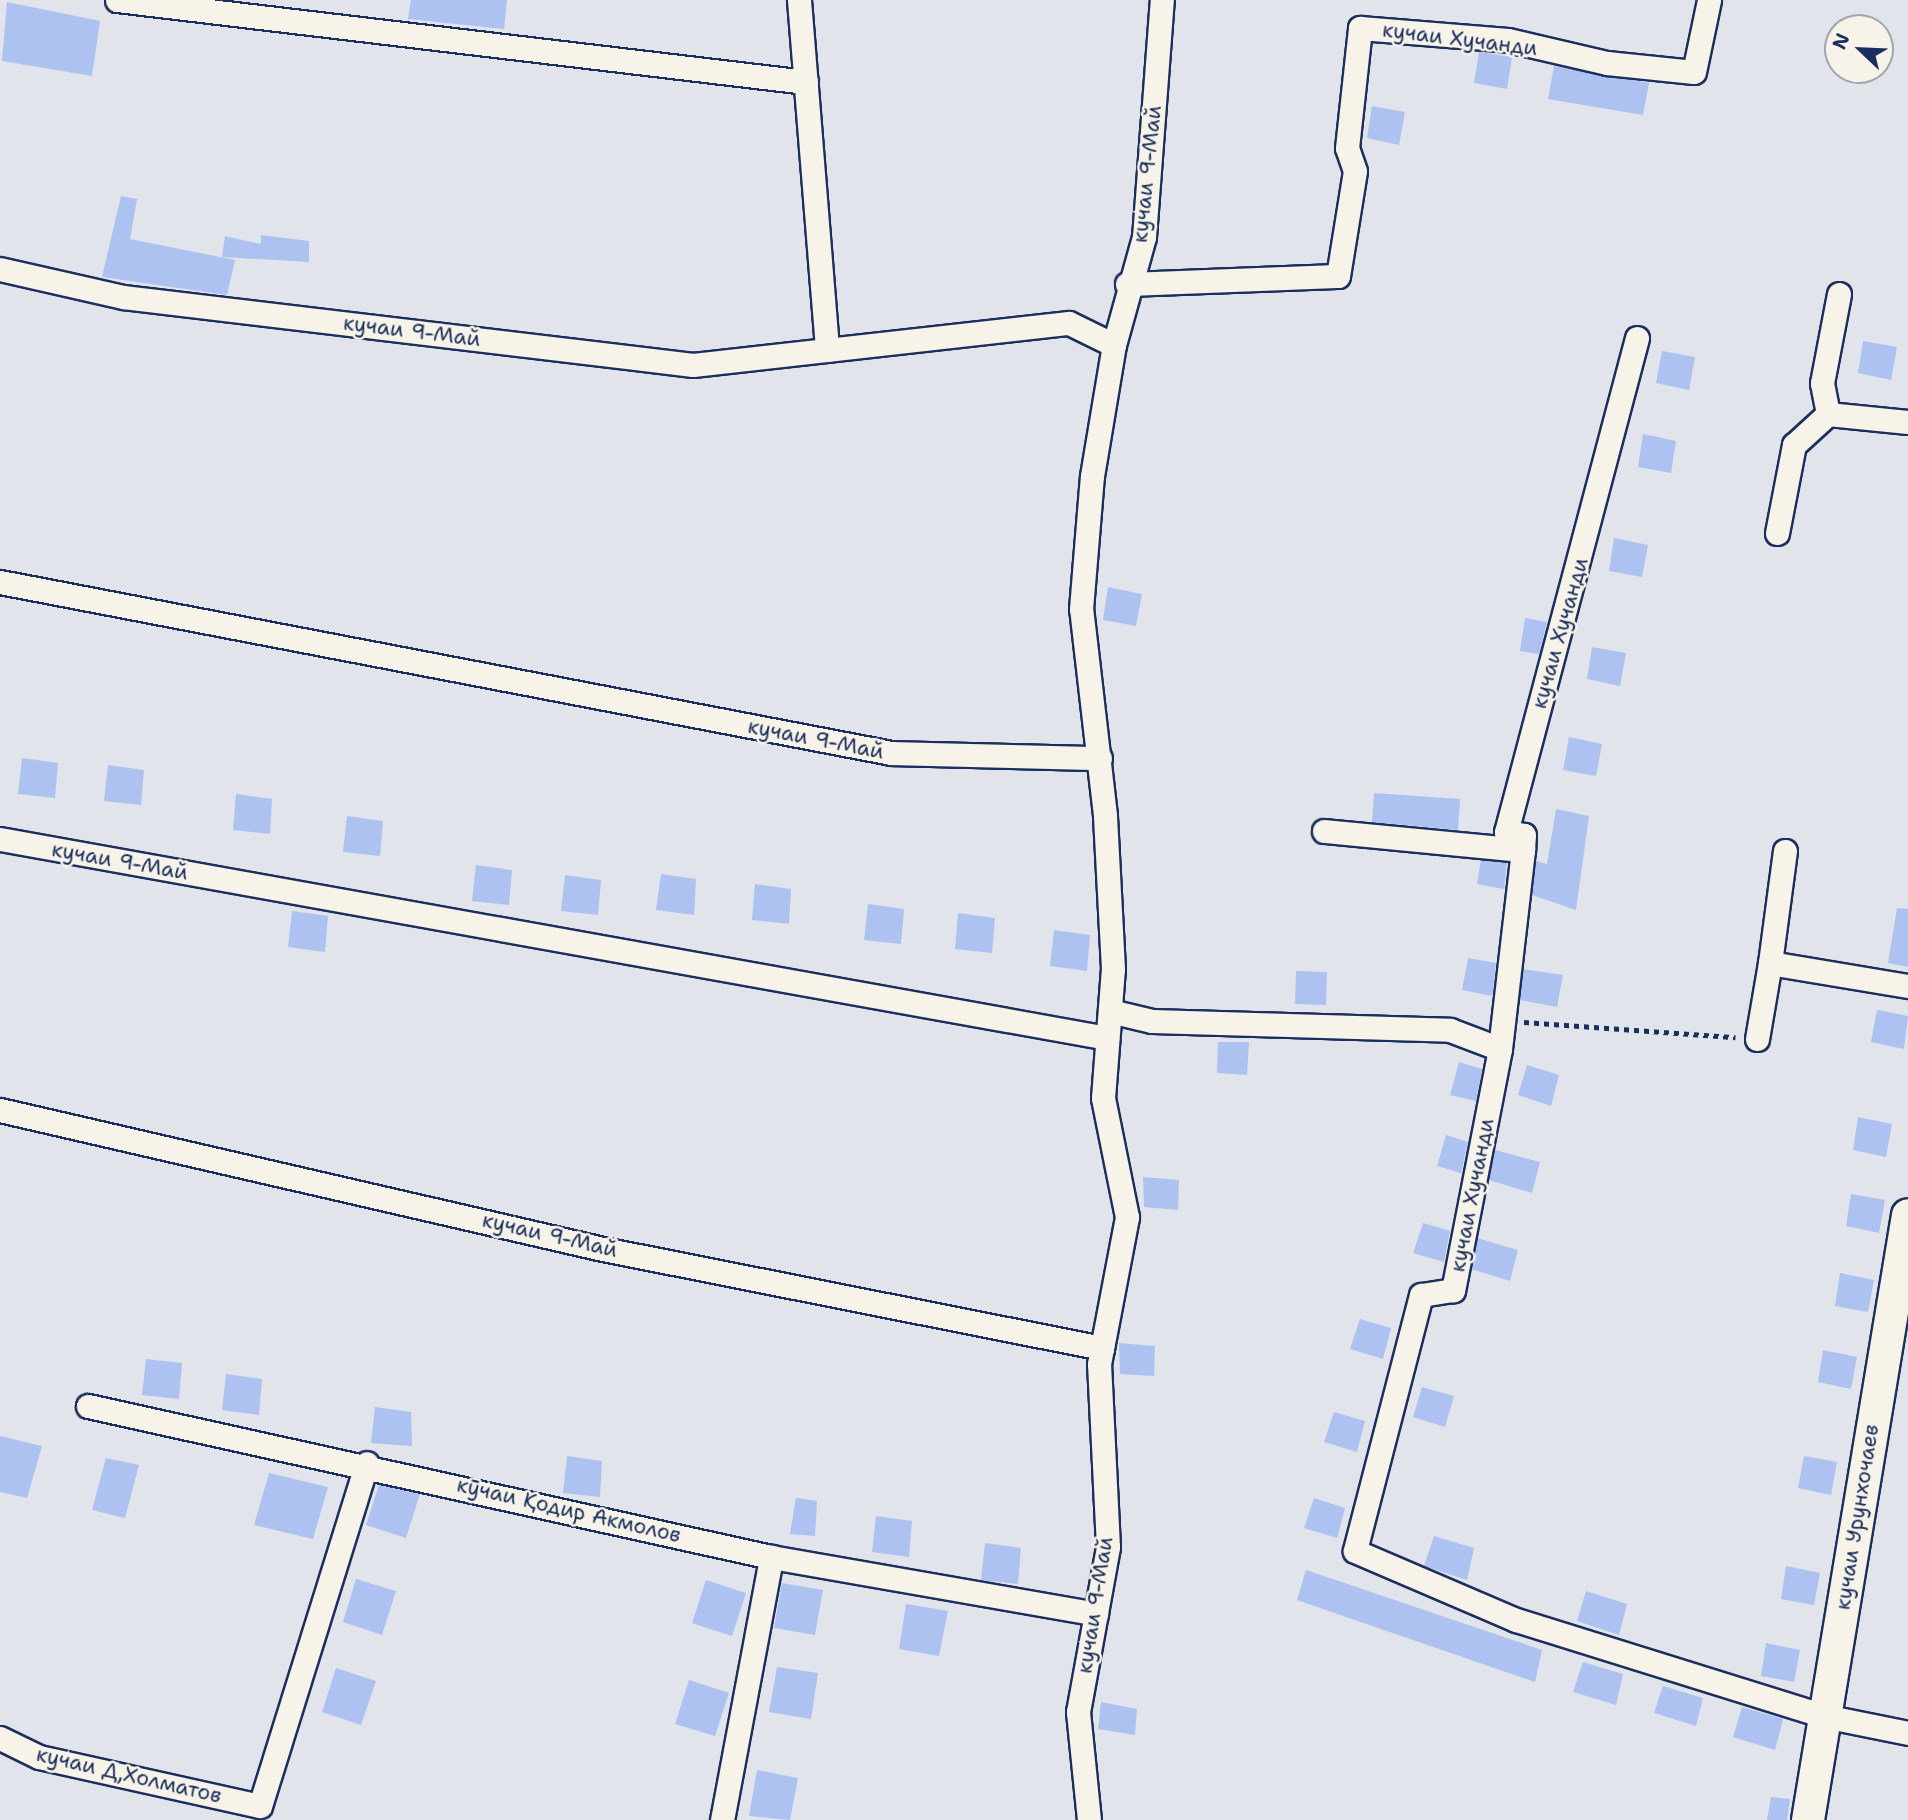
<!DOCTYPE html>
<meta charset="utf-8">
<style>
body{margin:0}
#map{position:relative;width:1908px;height:1820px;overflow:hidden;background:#e1e4ea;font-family:"Shantell Sans",sans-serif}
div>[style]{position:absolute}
.building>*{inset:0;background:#adc2f0}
.path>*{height:4.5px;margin-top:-2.25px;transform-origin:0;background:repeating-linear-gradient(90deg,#1b2f5e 0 5px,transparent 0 10px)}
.roads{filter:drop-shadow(2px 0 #1b2f5e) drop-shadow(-2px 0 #1b2f5e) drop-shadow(0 2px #1b2f5e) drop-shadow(0 -2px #1b2f5e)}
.street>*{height:23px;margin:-11.5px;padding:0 11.5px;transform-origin:11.5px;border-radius:11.5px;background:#f7f3e8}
.secondary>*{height:32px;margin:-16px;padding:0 16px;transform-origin:16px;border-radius:16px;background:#f7f3e8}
span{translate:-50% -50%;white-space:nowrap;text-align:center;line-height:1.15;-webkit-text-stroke:5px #f7f3e8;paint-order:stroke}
.street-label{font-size:21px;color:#1b2f5e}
.north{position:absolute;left:1824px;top:14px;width:70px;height:70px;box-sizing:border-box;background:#f7f3e8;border:2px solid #9fa5b1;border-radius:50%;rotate:293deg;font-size:19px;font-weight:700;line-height:28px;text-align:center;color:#1b2f5e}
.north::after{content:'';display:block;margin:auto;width:24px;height:32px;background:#1b2f5e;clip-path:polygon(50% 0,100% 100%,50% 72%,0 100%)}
</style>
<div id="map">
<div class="building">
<i style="clip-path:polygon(411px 0,507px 0,504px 29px,408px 19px)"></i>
<i style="clip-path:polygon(7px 2px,100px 21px,92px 76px,2px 61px)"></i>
<i style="clip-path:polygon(1479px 52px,1512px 57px,1507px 89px,1474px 83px)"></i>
<i style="clip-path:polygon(1554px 66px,1649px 83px,1643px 115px,1548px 99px)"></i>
<i style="clip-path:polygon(1372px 106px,1405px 112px,1399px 145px,1367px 138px)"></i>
<i style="clip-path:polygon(121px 196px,137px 199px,130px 239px,235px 260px,227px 295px,102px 277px)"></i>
<i style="clip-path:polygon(261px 235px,309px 241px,309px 262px,222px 257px,225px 236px,261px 244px)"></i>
<i style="clip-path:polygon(1863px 341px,1897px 347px,1891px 380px,1858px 373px)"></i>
<i style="clip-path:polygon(1662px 351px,1695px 357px,1689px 390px,1656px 383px)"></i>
<i style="clip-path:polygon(1643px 434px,1676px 441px,1671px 473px,1638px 467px)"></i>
<i style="clip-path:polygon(1614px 538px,1648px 545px,1642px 577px,1609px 571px)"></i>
<i style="clip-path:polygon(1108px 587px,1142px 594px,1136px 626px,1103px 620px)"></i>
<i style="clip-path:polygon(1525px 618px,1547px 622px,1539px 654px,1520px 651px)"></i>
<i style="clip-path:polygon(1592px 647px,1626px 653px,1620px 686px,1587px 679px)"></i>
<i style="clip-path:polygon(1569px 737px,1602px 744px,1596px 776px,1563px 770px)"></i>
<i style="clip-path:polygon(22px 758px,58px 763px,55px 798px,18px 794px)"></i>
<i style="clip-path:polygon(108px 765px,144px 770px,141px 805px,104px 801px)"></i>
<i style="clip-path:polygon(1374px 793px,1460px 799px,1458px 830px,1372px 822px)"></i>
<i style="clip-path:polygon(236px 794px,272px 799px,270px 834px,233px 830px)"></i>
<i style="clip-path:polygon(1556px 809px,1589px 816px,1576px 910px,1532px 895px,1536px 861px,1547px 864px)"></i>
<i style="clip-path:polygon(347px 816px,383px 821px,380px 856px,343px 852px)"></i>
<i style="clip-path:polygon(1481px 860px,1507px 863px,1504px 889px,1477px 884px)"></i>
<i style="clip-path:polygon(476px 865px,512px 870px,509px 905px,472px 901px)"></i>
<i style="clip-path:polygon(661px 874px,696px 879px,694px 915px,656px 910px)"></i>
<i style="clip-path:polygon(565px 875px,601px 880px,598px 915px,561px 911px)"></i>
<i style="clip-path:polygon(755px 884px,791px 889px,789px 924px,752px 920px)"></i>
<i style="clip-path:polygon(868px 904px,904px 909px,901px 944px,864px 940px)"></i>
<i style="clip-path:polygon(1897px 908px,1908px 909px,1908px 967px,1888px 963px)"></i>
<i style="clip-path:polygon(292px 911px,328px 916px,325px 952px,288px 947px)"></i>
<i style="clip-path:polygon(958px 913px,995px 918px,992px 953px,955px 949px)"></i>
<i style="clip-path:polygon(1054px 930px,1090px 935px,1087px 971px,1050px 966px)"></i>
<i style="clip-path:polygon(1468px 958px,1496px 963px,1492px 996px,1462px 990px)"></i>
<i style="clip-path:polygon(1523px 969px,1563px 975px,1557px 1007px,1520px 1000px)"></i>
<i style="clip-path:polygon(1296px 971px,1327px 972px,1326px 1005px,1295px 1004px)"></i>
<i style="clip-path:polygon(1877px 1010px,1908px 1016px,1904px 1049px,1871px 1042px)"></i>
<i style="clip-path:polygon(1218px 1042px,1249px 1042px,1247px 1075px,1217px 1073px)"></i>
<i style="clip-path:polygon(1459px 1062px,1482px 1069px,1476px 1101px,1450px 1095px)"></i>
<i style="clip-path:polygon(1527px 1065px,1559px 1075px,1551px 1106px,1518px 1095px)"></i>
<i style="clip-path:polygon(1858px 1117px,1892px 1124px,1886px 1157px,1853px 1150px)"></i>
<i style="clip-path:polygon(1446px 1135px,1468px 1142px,1461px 1173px,1437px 1166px)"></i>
<i style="clip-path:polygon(1495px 1150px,1540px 1162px,1532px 1193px,1489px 1180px)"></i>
<i style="clip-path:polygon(1143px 1177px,1179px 1180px,1178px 1210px,1144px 1207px)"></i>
<i style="clip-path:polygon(1851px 1194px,1885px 1200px,1879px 1233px,1846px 1226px)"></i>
<i style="clip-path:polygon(1423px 1223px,1450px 1231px,1444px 1262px,1413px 1253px)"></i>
<i style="clip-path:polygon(1477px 1238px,1518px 1250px,1510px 1281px,1471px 1269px)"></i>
<i style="clip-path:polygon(1840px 1273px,1874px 1280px,1868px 1312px,1835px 1306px)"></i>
<i style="clip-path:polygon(1360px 1319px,1391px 1328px,1383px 1359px,1350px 1349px)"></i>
<i style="clip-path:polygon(1119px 1343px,1155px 1346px,1154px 1376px,1120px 1374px)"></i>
<i style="clip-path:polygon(1823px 1350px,1857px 1357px,1851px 1389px,1818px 1382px)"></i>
<i style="clip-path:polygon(146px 1359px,182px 1363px,179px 1399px,142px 1395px)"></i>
<i style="clip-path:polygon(226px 1374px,262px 1379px,259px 1415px,222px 1410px)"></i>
<i style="clip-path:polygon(1422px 1387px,1454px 1396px,1445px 1427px,1413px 1417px)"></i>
<i style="clip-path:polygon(375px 1407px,411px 1412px,412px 1446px,371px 1443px)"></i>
<i style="clip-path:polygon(1334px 1412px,1365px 1421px,1357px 1452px,1324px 1442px)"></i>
<i style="clip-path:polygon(0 1436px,42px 1446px,27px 1498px,0 1492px)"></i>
<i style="clip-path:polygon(567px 1456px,602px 1461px,600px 1497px,563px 1493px)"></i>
<i style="clip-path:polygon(1804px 1456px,1837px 1462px,1831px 1495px,1798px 1488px)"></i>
<i style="clip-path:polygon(106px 1458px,139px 1465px,125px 1518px,92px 1510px)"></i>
<i style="clip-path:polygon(269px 1473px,328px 1487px,313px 1539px,254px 1525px)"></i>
<i style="clip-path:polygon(379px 1485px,420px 1494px,406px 1538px,366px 1525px)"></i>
<i style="clip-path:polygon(796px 1498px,817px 1501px,815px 1536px,790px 1534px)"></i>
<i style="clip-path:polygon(1314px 1498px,1345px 1508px,1337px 1538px,1304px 1528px)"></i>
<i style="clip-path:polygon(876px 1516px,912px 1521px,909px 1557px,872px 1552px)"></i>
<i style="clip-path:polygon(1434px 1536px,1474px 1548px,1467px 1580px,1424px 1566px)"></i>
<i style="clip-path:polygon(985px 1543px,1021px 1548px,1018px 1584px,981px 1580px)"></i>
<i style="clip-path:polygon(1786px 1566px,1820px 1573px,1814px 1605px,1781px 1599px)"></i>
<i style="clip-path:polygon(1306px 1570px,1542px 1650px,1535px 1682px,1297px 1600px)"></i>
<i style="clip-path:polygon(356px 1579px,396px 1591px,382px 1635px,343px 1622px)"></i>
<i style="clip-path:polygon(706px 1580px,746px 1593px,732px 1636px,692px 1623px)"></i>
<i style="clip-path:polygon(782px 1583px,823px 1590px,815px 1635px,774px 1628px)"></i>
<i style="clip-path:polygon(1586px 1591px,1627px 1604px,1619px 1635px,1577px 1621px)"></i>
<i style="clip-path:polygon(906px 1604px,948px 1611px,939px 1656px,899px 1649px)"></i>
<i style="clip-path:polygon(1766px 1643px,1800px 1650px,1794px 1682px,1761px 1676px)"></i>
<i style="clip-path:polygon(1583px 1662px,1623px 1674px,1616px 1705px,1573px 1692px)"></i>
<i style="clip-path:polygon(777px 1667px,818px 1673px,811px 1719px,769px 1712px)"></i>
<i style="clip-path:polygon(336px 1668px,376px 1681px,361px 1725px,322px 1712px)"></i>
<i style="clip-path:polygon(689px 1680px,729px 1693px,715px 1736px,675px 1724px)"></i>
<i style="clip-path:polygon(1663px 1686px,1703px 1698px,1696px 1726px,1654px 1713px)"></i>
<i style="clip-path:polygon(1101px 1702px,1137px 1709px,1135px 1735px,1098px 1729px)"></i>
<i style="clip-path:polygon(1742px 1707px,1783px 1719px,1775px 1750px,1733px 1737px)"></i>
<i style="clip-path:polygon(757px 1770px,798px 1778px,790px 1820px,749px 1816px)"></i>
<i style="clip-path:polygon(1771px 1797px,1790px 1799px,1787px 1820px,1767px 1820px)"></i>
</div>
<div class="path">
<i style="left:1524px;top:1022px;width:212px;rotate:4.1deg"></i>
</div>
<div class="roads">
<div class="street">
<i style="left:117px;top:0;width:694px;rotate:6.79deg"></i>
<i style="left:799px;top:0;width:351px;rotate:85.4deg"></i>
<i style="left:0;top:269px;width:126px;rotate:12.8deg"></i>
<i style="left:123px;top:297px;width:574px;rotate:6.8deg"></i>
<i style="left:693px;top:365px;width:378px;rotate:-6.4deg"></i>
<i style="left:1069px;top:323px;width:50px;rotate:26.1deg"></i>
<i style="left:1127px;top:284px;width:211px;rotate:-2.2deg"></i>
<i style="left:1338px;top:276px;width:106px;rotate:-80.8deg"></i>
<i style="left:1355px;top:171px;width:24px;rotate:-109deg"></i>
<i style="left:1347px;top:148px;width:121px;rotate:-83.8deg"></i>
<i style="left:1360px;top:28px;width:148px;rotate:4.6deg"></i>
<i style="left:1508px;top:40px;width:102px;rotate:13.1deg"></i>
<i style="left:1607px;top:63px;width:87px;rotate:5.9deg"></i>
<i style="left:1694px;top:72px;width:74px;rotate:-78.2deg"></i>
<i style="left:1839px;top:294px;width:91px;rotate:100.8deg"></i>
<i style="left:1822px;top:383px;width:32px;rotate:79deg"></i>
<i style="left:1828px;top:414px;width:80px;rotate:5.7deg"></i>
<i style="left:1637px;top:338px;width:511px;rotate:104.85deg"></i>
<i style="left:1506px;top:832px;width:18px;rotate:9deg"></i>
<i style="left:1524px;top:835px;width:15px;rotate:94deg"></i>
<i style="left:1523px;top:850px;width:200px;rotate:96.6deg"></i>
<i style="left:1500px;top:1049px;width:246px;rotate:101deg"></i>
<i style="left:1453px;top:1290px;width:32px;rotate:171deg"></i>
<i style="left:1421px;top:1295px;width:264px;rotate:104.5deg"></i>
<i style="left:1355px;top:1551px;width:175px;rotate:23.2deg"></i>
<i style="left:1516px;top:1620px;width:323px;rotate:17.3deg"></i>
<i style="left:1824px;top:1716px;width:86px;rotate:11.4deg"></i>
<i style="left:1777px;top:533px;width:90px;rotate:-79.1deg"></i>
<i style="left:1794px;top:445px;width:46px;rotate:-42.4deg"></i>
<i style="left:0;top:582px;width:907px;rotate:10.86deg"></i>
<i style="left:891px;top:753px;width:209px;rotate:1.4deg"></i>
<i style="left:1324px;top:831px;width:200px;rotate:5.5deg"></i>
<i style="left:0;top:839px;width:1125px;rotate:10.19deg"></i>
<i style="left:1770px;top:963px;width:113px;rotate:-82.4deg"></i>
<i style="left:1110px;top:1011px;width:43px;rotate:13.4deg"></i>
<i style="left:1152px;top:1021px;width:298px;rotate:1.7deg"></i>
<i style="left:1450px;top:1030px;width:53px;rotate:20.8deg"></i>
<i style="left:1757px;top:1039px;width:77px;rotate:-80.3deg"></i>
<i style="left:1770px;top:963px;width:140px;rotate:9.5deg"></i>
<i style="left:0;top:1110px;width:614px;rotate:12.99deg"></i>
<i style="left:598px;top:1248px;width:514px;rotate:11.22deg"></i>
<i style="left:88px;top:1406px;width:699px;rotate:12.47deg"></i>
<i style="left:771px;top:1557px;width:330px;rotate:9.9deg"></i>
<i style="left:0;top:1738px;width:43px;rotate:26deg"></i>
<i style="left:39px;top:1757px;width:226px;rotate:12.5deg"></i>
<i style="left:260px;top:1806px;width:359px;rotate:-72.7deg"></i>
<i style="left:722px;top:1820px;width:268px;rotate:-79.4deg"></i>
<i style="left:1089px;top:1820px;width:109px;rotate:-95.8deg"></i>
<i style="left:1078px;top:1712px;width:168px;rotate:-79.7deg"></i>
<i style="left:1108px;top:1547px;width:183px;rotate:-92.8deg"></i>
<i style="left:1099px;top:1364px;width:150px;rotate:-79.2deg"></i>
<i style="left:1127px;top:1217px;width:121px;rotate:-101.4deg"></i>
<i style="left:1103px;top:1098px;width:129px;rotate:-85.6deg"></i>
<i style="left:1113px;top:969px;width:154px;rotate:-93deg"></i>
<i style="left:1105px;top:815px;width:207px;rotate:-96.6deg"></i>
<i style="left:1081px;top:609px;width:133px;rotate:-85.3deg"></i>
<i style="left:1092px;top:476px;width:133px;rotate:-80.5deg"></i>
<i style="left:1114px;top:345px;width:112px;rotate:-74.5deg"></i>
<i style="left:1144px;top:237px;width:238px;rotate:-85.7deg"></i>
</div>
<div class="secondary">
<i style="left:1808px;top:1820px;width:613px;rotate:-80.61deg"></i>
</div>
</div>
<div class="street-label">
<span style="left:1460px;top:39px;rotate:7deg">кучаи Хучанди</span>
<span style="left:1147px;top:174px;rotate:-84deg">кучаи 9-Май</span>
<span style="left:412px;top:331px;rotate:7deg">кучаи 9-Май</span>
<span style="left:1560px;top:633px;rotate:-74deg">кучаи Хучанди</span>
<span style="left:816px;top:739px;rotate:11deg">кучаи 9-Май</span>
<span style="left:120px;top:861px;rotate:10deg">кучаи 9-Май</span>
<span style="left:1472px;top:1195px;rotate:-79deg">кучаи Хучанди</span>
<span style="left:550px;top:1235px;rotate:13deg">кучаи 9-Май</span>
<span style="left:569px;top:1510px;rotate:13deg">кӯчаи Қодир Акмолов</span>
<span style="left:1857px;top:1517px;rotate:-81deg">кучаи Урунхочаев</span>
<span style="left:1095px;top:1605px;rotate:-81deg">кучаи 9-Май</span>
<span style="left:129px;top:1775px;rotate:13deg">кучаи Д,Холматов</span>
</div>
<div class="north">N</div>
</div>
